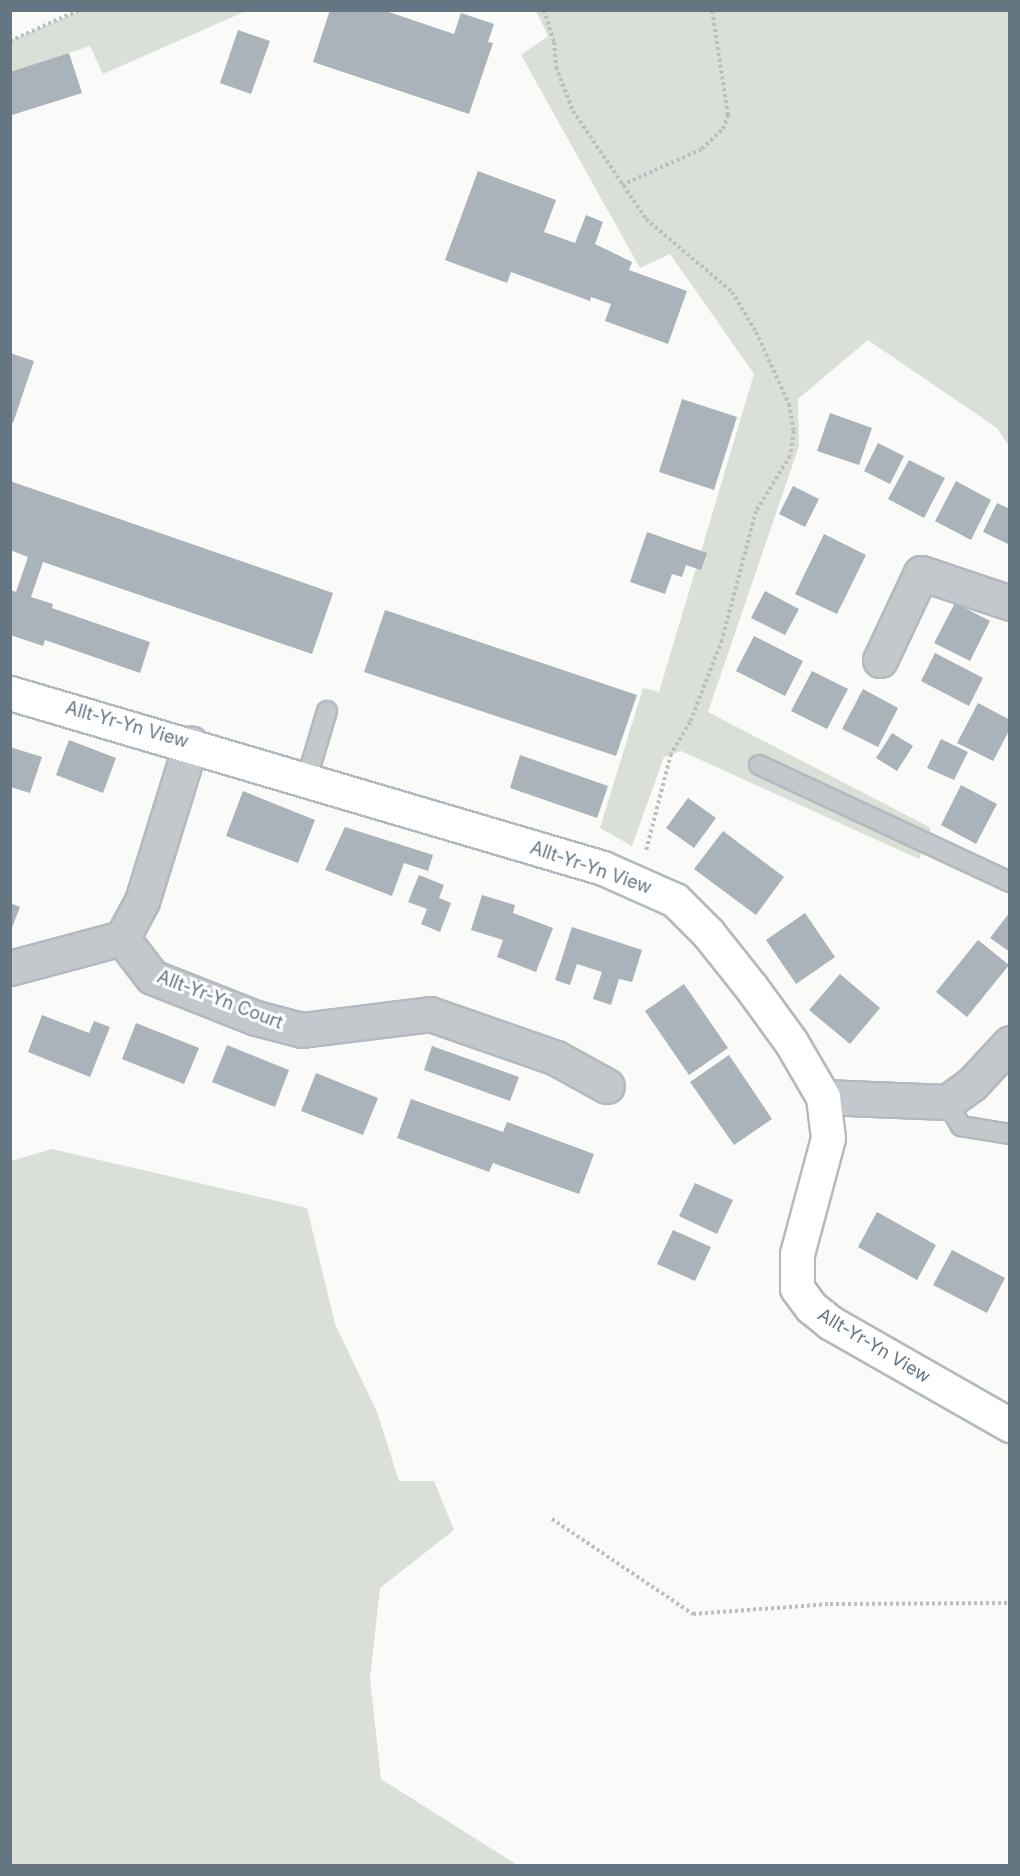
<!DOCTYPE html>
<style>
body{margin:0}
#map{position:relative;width:1020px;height:1876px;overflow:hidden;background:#fafaf8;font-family:Inter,sans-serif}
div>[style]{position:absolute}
.green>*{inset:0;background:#dadfd7}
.building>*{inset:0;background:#aab3b9}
.path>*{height:4px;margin-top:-2px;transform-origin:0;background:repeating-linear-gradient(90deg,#bbbfc2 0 3px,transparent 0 6px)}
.roads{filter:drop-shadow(2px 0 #b3babf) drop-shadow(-2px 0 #b3babf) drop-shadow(0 2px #b3babf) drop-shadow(0 -2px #b3babf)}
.lane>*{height:18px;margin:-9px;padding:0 9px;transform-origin:9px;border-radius:9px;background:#c3c8cc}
.street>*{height:33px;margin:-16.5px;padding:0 16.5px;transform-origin:16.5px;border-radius:16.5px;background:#c3c8cc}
.secondary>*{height:33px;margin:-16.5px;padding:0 16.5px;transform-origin:16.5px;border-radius:16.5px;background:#fff}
span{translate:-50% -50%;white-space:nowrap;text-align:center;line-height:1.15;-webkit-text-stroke:6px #fff;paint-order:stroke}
.street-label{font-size:18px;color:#657683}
.frame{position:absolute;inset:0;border:12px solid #657683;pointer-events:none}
</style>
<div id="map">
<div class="green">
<i style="clip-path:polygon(79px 11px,246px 11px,103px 74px,90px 46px,11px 72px,10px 41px)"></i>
<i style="clip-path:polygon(536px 11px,1009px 11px,1009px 446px,997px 428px,868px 340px,798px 399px,799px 446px,708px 712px,931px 828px,919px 859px,681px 751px,664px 757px,632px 846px,600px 828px,643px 688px,659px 692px,754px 374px,670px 254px,640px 268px,521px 55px,548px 36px)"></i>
<i style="clip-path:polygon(52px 1149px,307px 1208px,335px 1324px,377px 1412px,399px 1481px,434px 1481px,454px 1530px,380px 1588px,370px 1678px,381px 1779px,517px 1865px,11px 1865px,11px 1161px)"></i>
</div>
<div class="building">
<i style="clip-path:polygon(330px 10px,383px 10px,454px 34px,461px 13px,494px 24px,488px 42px,493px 43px,469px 114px,313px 62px)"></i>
<i style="clip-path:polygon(238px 30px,270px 41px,251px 94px,220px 83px)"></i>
<i style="clip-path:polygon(69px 53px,82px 93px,12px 115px,10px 72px)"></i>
<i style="clip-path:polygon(478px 171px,556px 200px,544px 232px,575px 243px,586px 215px,603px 222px,595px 244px,632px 262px,629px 270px,687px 291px,668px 344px,605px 321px,611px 304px,591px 297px,590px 301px,511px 272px,507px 283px,445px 260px)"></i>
<i style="clip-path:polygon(10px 353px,34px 361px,13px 423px,10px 422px)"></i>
<i style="clip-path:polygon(682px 399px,737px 417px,714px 490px,659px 472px)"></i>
<i style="clip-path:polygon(830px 413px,872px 428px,859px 465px,817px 451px)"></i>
<i style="clip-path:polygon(878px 443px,904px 456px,890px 484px,864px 471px)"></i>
<i style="clip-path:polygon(909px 460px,945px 478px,924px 518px,888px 499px)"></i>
<i style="clip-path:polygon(10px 481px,333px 593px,312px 654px,43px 562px,31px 597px,53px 604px,52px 608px,150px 642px,140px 673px,45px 640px,43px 646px,10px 635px,10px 590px,16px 592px,28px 557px,10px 550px)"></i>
<i style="clip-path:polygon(956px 481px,991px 500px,971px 540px,935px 521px)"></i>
<i style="clip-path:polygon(793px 486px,819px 499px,805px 527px,779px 514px)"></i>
<i style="clip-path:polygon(997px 503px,1010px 509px,1010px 545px,983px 532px)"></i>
<i style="clip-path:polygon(647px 532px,707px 553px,701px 570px,686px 565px,682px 577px,672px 574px,665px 594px,630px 582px)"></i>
<i style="clip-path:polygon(824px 534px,866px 555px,837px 614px,795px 594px)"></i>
<i style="clip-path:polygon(765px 591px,799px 609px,785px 635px,751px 618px)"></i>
<i style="clip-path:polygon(955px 603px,990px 621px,970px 661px,934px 643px)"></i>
<i style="clip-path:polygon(385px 610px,637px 695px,616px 756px,364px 672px)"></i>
<i style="clip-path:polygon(754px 636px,803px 661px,785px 696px,736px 671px)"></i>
<i style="clip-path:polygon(935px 653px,983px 678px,969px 706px,921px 681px)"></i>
<i style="clip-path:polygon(812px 671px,848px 689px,827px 729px,791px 711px)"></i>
<i style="clip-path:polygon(863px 689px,898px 708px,878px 747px,842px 729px)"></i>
<i style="clip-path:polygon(978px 703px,1010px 720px,1010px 729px,993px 761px,957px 743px)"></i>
<i style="clip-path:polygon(892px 733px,913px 746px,897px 771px,876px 758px)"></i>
<i style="clip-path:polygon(941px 739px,968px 752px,954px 780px,927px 768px)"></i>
<i style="clip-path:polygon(69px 740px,116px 758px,103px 793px,56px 775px)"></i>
<i style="clip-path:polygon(10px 747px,42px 757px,30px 793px,10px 787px)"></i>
<i style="clip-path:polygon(520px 755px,608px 786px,597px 818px,510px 788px)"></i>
<i style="clip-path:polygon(961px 785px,997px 804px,976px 844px,941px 825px)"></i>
<i style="clip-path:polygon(243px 791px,315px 820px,298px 863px,226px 836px)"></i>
<i style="clip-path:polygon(688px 798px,716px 818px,694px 848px,666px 828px)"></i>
<i style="clip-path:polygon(345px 827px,433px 855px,428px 871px,404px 863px,392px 896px,325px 870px)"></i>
<i style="clip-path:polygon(723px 831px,784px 877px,756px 915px,694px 869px)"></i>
<i style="clip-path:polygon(419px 875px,444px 885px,439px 898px,451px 903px,440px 932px,421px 924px,427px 909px,408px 902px)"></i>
<i style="clip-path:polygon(482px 895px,515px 905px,513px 913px,553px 928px,536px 972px,497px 957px,503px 940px,471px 930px)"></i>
<i style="clip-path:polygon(10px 903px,20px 907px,11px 930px,10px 930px)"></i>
<i style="clip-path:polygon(1010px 912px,1010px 952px,990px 938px)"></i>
<i style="clip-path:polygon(805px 913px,835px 957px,796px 984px,766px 940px)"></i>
<i style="clip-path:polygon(572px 927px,642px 950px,632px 982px,619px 979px,611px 1005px,593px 999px,602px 972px,577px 964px,570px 985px,555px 980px)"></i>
<i style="clip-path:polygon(978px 940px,1009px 965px,967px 1017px,936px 992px)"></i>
<i style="clip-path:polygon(840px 974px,880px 1008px,850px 1044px,809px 1010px)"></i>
<i style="clip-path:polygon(684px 984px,728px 1048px,689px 1075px,645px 1011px)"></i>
<i style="clip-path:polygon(42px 1015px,89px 1033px,94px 1021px,110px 1027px,90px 1077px,28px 1052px)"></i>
<i style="clip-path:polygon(136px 1023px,199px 1048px,184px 1084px,122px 1059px)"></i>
<i style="clip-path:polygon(227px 1045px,289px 1070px,275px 1107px,212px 1082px)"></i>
<i style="clip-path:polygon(432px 1046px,519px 1077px,510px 1101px,424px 1070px)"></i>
<i style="clip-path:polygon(729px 1055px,772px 1119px,734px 1145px,690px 1082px)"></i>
<i style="clip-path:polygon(316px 1073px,378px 1098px,363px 1135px,301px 1111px)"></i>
<i style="clip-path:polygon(411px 1099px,503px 1132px,507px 1122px,594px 1154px,579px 1194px,493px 1163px,489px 1172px,397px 1138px)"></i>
<i style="clip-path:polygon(695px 1183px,733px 1200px,717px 1234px,679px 1216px)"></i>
<i style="clip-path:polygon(877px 1212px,936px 1245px,917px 1280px,858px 1247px)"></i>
<i style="clip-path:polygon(673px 1230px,711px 1247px,695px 1281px,657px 1264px)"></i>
<i style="clip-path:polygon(952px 1250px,1005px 1278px,987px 1313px,933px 1285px)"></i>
</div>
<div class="path">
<i style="left:544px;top:10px;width:34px;rotate:73deg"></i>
<i style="left:554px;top:42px;width:25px;rotate:85deg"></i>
<i style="left:556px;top:67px;width:47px;rotate:68.9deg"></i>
<i style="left:573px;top:111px;width:130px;rotate:55.9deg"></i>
<i style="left:646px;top:219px;width:113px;rotate:40.3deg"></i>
<i style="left:732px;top:292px;width:47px;rotate:59deg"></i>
<i style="left:756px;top:332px;width:79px;rotate:65.4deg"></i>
<i style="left:789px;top:404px;width:27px;rotate:80deg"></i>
<i style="left:794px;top:431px;width:25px;rotate:99deg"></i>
<i style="left:790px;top:456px;width:65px;rotate:121.7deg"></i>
<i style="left:756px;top:511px;width:133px;rotate:104.8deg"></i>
<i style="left:722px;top:640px;width:88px;rotate:111.3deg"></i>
<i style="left:690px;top:722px;width:37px;rotate:121deg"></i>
<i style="left:671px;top:754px;width:100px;rotate:104.5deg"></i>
<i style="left:10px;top:41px;width:76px;rotate:-24.2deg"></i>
<i style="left:622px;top:185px;width:88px;rotate:-24.2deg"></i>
<i style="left:702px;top:149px;width:29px;rotate:-44deg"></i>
<i style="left:723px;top:129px;width:15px;rotate:-70deg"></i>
<i style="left:728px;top:115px;width:106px;rotate:-98.7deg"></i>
<i style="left:552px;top:1519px;width:170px;rotate:34deg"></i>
<i style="left:693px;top:1614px;width:137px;rotate:-4.2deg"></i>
<i style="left:830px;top:1604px;width:180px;rotate:-0.3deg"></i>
</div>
<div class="roads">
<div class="lane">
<i style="left:759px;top:765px;width:277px;rotate:25deg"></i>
<i style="left:307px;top:778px;width:70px;rotate:-73.4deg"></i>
<i style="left:947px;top:1102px;width:28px;rotate:60deg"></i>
<i style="left:961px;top:1126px;width:50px;rotate:9.3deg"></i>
</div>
<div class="street">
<i style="left:880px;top:660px;width:96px;rotate:-64.8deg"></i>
<i style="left:921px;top:573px;width:94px;rotate:18.6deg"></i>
<i style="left:122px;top:938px;width:49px;rotate:52.4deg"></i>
<i style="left:152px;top:977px;width:112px;rotate:21.5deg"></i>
<i style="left:256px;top:1018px;width:48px;rotate:14.6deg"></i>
<i style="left:302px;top:1030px;width:129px;rotate:-7.1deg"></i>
<i style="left:430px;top:1014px;width:133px;rotate:19.2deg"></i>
<i style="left:556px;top:1058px;width:58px;rotate:28.8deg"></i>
<i style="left:10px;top:968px;width:116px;rotate:-15deg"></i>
<i style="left:122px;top:938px;width:42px;rotate:-61.6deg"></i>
<i style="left:142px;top:901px;width:165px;rotate:-72.8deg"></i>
<i style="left:823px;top:1097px;width:124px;rotate:2.3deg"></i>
<i style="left:947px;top:1102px;width:31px;rotate:-36deg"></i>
<i style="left:972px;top:1084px;width:56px;rotate:-47.2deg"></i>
</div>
<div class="secondary">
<i style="left:10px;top:693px;width:618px;rotate:16.44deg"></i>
<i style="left:603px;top:868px;width:79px;rotate:24deg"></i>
<i style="left:675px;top:900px;width:47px;rotate:45deg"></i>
<i style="left:708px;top:933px;width:69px;rotate:51.5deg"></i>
<i style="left:751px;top:987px;width:68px;rotate:54deg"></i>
<i style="left:791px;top:1042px;width:64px;rotate:59.8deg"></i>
<i style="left:823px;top:1097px;width:41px;rotate:83deg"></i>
<i style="left:828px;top:1138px;width:120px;rotate:105deg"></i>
<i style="left:797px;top:1254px;width:34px;rotate:90deg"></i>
<i style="left:797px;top:1288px;width:24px;rotate:54deg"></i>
<i style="left:811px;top:1307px;width:26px;rotate:39deg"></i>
<i style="left:831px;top:1323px;width:206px;rotate:29.7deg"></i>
</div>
</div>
<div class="street-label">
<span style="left:127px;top:725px;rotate:16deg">Allt-Yr-Yn View</span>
<span style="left:591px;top:868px;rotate:19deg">Allt-Yr-Yn View</span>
<span style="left:220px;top:1000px;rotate:21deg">Allt-Yr-Yn Court</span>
<span style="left:874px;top:1346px;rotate:31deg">Allt-Yr-Yn View</span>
</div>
<div class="frame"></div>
</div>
